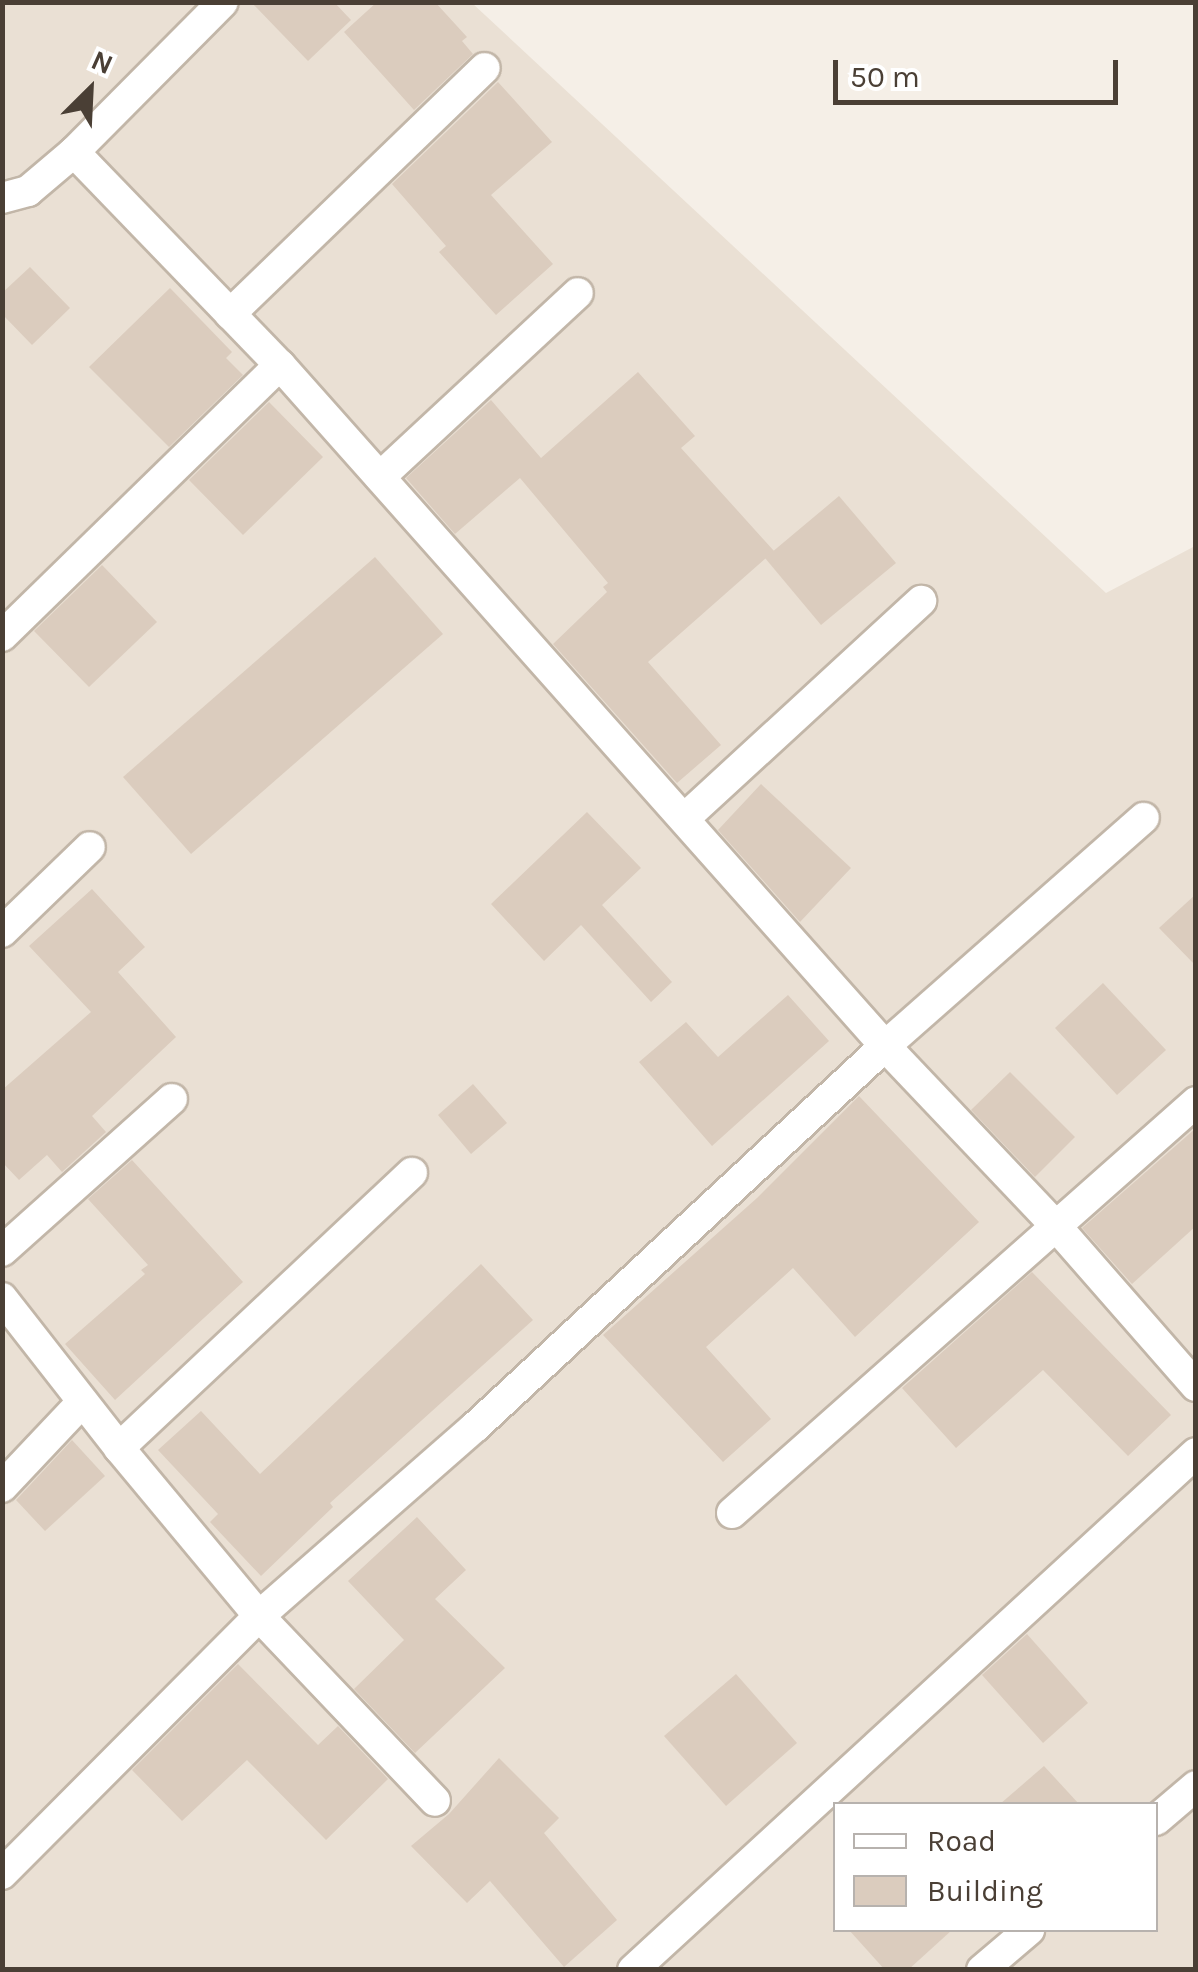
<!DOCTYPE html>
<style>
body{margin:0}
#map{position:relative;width:1198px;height:1972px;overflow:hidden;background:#f5efe7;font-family:Karla,sans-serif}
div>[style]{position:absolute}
.residential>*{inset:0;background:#eae0d4}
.building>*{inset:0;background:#dbccbe}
.roads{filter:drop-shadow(2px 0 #c2b6a8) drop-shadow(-2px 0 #c2b6a8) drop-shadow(0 2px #c2b6a8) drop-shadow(0 -2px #c2b6a8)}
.street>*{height:30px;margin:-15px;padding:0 15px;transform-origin:15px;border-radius:15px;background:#fff}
span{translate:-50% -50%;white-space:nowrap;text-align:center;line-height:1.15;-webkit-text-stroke:10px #fff;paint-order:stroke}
.frame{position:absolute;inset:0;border:5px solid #4a3f35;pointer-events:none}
.legend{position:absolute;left:833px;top:1802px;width:325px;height:130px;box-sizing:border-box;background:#fff;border:2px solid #b7b2ae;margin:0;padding:12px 18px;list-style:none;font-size:30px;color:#4a3f35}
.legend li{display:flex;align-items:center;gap:20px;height:50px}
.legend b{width:50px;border:2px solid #b7b2ae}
.north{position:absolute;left:40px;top:40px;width:100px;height:100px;-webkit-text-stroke:8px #fff;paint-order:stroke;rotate:24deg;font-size:28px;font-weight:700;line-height:40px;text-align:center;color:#4a3f35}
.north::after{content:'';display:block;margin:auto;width:35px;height:45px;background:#4a3f35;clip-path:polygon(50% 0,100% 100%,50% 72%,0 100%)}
.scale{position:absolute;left:833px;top:60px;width:285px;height:45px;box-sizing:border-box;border:5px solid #4a3f35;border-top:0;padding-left:12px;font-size:30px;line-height:35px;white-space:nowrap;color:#4a3f35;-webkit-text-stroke:8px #fff;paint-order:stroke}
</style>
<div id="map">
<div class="residential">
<i style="clip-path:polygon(evenodd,3px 3px,472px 3px,1106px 593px,1195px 546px,1195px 1969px,3px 1970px,3px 3px,836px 1804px,1156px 1804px,1156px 1930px,836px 1930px,836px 1804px)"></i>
</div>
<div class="building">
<i style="clip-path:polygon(251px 2px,334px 2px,351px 20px,308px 61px)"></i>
<i style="clip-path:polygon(377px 2px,435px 2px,467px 37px,462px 41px,473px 54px,414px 110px,344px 32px)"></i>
<i style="clip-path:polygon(498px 82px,552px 142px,491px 195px,553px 264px,496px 315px,439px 252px,446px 246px,392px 184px)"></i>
<i style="clip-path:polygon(30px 267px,70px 308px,32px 345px,2px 314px,2px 293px)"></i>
<i style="clip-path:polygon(170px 288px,232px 352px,226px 358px,243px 375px,169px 447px,89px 367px)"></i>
<i style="clip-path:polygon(638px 372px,695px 436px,681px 448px,774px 551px,648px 662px,721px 745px,677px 783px,553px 644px,607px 592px,603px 587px,608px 583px,520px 478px,455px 534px,406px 478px,491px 400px,541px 458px)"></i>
<i style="clip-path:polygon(269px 402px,323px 457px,243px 535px,189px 480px)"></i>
<i style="clip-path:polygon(839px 496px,896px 563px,821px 625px,765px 558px)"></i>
<i style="clip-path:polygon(375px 557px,443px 634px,191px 854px,123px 777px)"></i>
<i style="clip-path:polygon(102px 565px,157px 622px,89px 687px,34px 631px)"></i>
<i style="clip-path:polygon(761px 784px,851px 868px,800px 922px,718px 830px)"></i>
<i style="clip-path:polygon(587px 812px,641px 868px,602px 905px,672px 982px,651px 1002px,581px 925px,544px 961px,491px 904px)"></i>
<i style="clip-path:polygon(92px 889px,145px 947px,118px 972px,176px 1037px,92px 1116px,106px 1132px,62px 1172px,47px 1155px,19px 1180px,2px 1162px,2px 1090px,91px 1012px,29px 946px)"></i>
<i style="clip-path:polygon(1196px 894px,1196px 966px,1159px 928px)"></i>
<i style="clip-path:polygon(1103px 983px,1166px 1050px,1117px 1095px,1055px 1028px)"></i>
<i style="clip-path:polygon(788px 995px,829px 1041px,712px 1146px,639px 1062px,686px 1022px,718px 1057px)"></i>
<i style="clip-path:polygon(1010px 1072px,1075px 1137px,1035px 1177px,971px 1110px)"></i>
<i style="clip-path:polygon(473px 1084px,507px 1123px,471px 1154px,438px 1115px)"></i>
<i style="clip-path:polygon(859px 1096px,979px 1222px,855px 1337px,793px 1268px,706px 1347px,771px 1419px,723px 1462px,603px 1335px,757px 1198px)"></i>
<i style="clip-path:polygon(1196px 1128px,1196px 1226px,1132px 1284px,1082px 1228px)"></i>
<i style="clip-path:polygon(132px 1160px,243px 1282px,115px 1400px,65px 1344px,145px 1274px,141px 1270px,148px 1265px,88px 1199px)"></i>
<i style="clip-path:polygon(481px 1264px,533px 1320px,330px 1503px,333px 1507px,261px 1576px,210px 1522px,218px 1514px,158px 1450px,201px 1411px,260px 1474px)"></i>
<i style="clip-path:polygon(1032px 1272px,1171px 1415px,1128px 1456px,1043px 1370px,956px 1448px,902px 1388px)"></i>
<i style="clip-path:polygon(72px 1440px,105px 1476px,45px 1531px,16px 1500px)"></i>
<i style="clip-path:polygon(417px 1517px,466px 1570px,435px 1599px,505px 1668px,415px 1753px,354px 1689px,404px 1640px,348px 1581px)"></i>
<i style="clip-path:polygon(1027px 1634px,1088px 1703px,1043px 1743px,982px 1675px)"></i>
<i style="clip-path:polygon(238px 1664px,318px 1745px,338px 1726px,388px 1779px,326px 1840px,247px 1760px,182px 1821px,132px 1770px)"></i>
<i style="clip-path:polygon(736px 1674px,797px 1743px,726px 1806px,664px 1736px)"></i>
<i style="clip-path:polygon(499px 1758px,559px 1818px,544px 1833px,617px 1920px,564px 1967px,490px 1881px,467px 1903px,411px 1846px,449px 1814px)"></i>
<i style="clip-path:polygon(1044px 1766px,1079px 1804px,1000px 1804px)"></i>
<i style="clip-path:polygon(849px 1930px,952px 1930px,908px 1970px,885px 1970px)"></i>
</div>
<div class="roads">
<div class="street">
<i style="left:74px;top:152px;width:296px;rotate:46deg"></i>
<i style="left:280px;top:365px;width:911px;rotate:48.38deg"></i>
<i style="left:885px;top:1046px;width:247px;rotate:46.5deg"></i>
<i style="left:1055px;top:1225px;width:214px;rotate:48.8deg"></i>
<i style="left:2px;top:198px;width:27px;rotate:-15deg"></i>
<i style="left:28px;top:191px;width:60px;rotate:-40.3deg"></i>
<i style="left:74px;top:152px;width:211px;rotate:-45.2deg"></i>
<i style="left:230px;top:314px;width:354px;rotate:-44deg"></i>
<i style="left:380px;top:477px;width:270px;rotate:-42.9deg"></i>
<i style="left:2px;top:636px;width:388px;rotate:-44.3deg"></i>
<i style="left:685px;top:818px;width:321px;rotate:-42.6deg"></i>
<i style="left:2px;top:932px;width:122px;rotate:-44deg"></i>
<i style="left:2px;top:1251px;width:228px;rotate:-41.8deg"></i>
<i style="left:2px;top:1298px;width:190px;rotate:52deg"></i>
<i style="left:119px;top:1448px;width:219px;rotate:50.2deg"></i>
<i style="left:259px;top:1616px;width:255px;rotate:46.4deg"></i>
<i style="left:119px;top:1448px;width:402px;rotate:-43.2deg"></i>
<i style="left:2px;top:1487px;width:117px;rotate:-46.7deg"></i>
<i style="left:732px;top:1513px;width:620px;rotate:-41.53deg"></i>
<i style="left:1156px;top:1820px;width:52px;rotate:-40.4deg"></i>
<i style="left:2px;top:1874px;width:364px;rotate:-45.1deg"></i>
<i style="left:259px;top:1616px;width:287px;rotate:-41.2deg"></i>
<i style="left:475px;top:1427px;width:560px;rotate:-42.9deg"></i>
<i style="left:885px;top:1046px;width:345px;rotate:-41.4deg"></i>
<i style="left:633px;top:1970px;width:764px;rotate:-42.56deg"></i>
<i style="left:982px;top:1970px;width:62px;rotate:-40.4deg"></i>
</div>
</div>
<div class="frame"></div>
<ul class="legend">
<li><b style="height:12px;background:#fff"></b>Road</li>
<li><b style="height:28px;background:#dbccbe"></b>Building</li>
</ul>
<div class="north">N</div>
<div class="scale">50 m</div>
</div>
